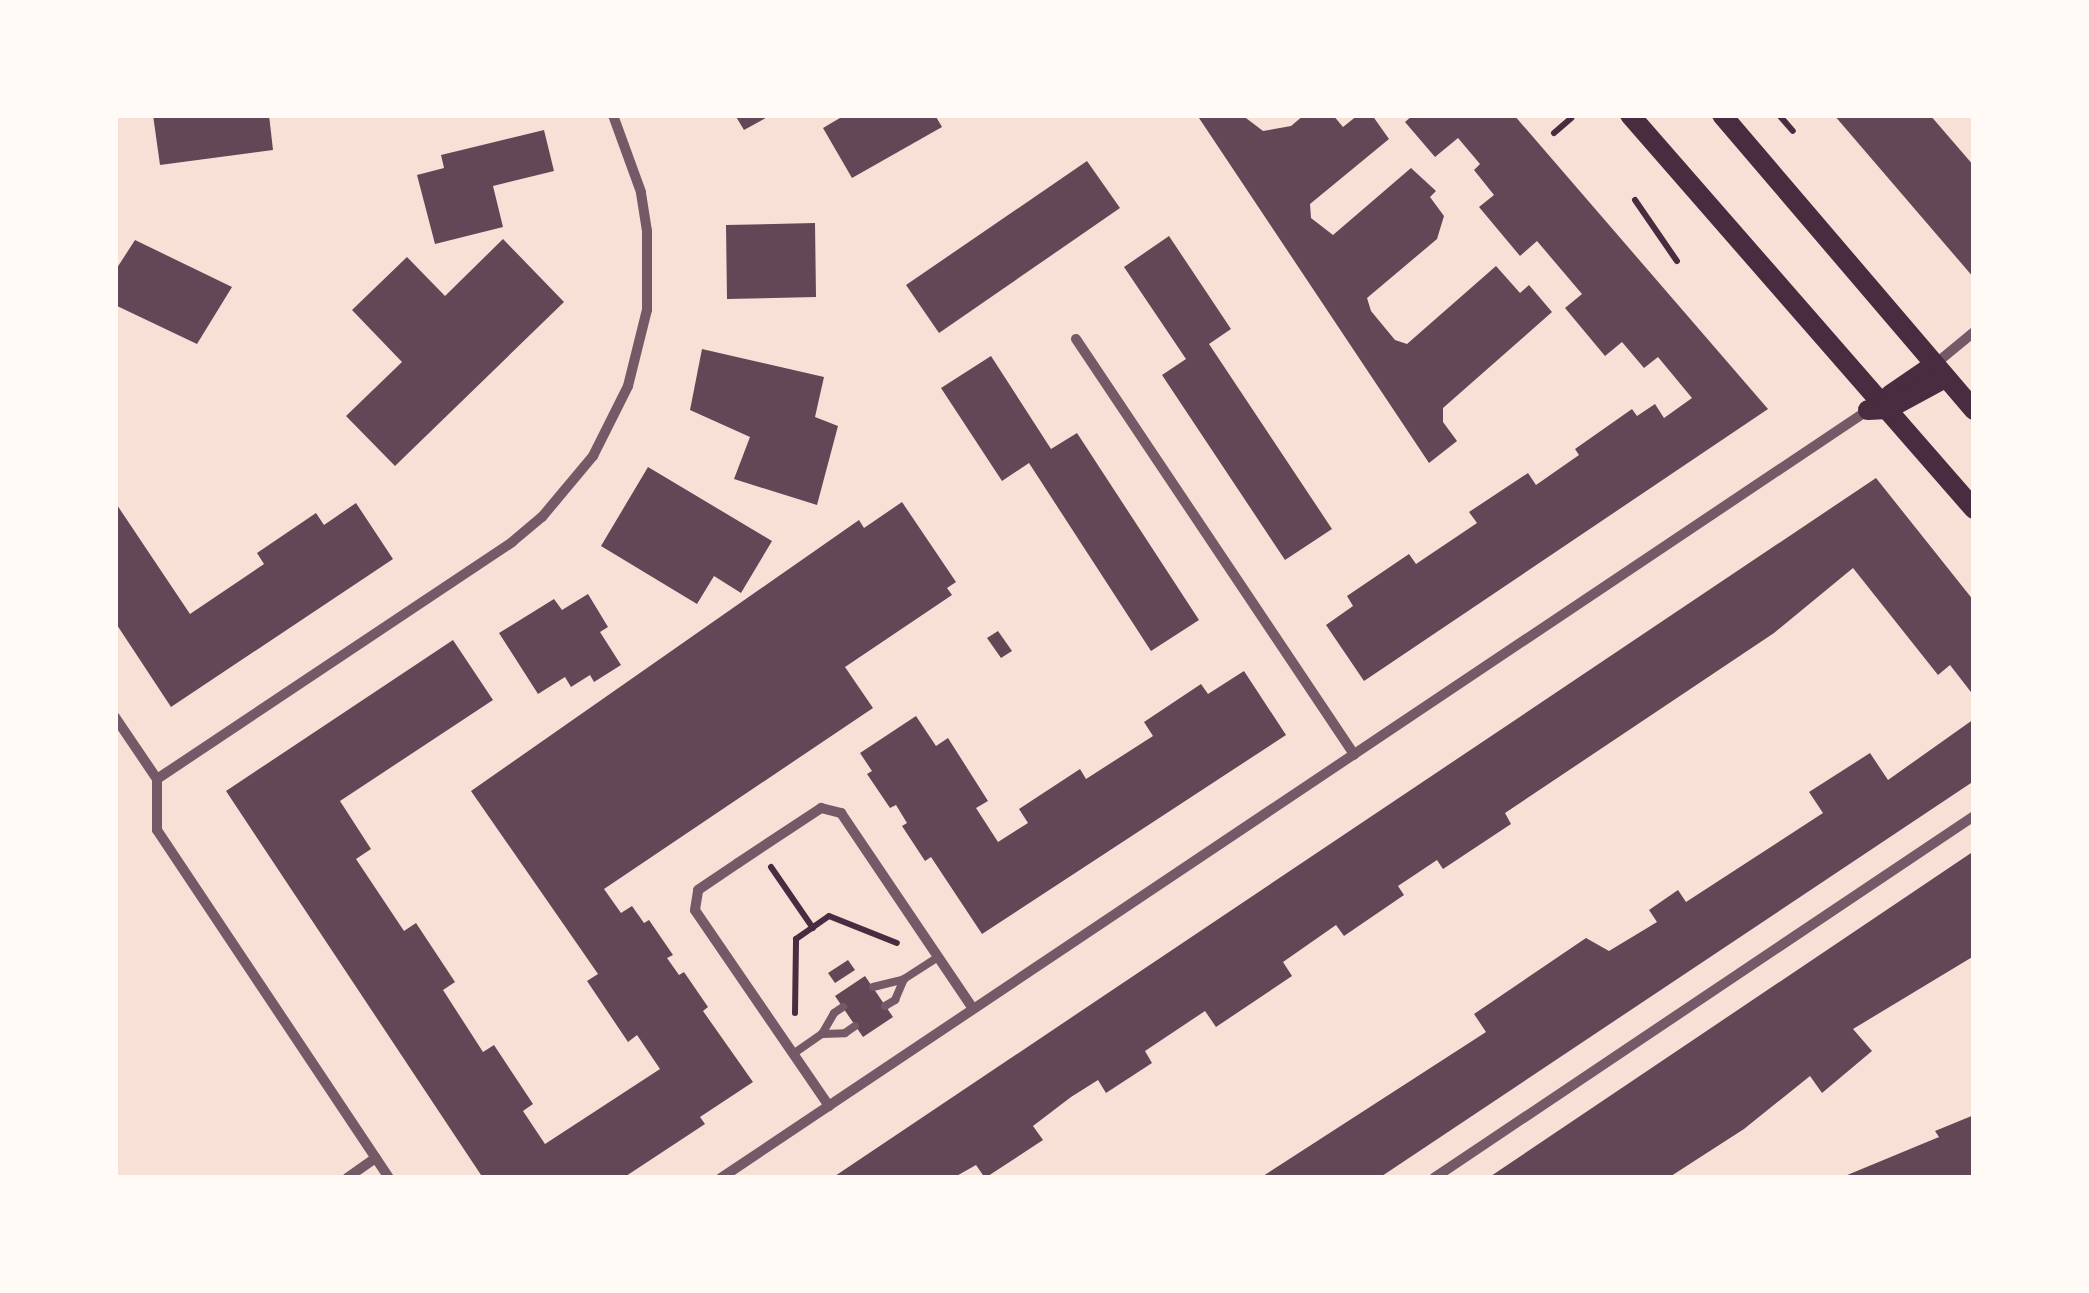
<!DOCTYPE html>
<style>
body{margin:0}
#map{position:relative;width:2089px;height:1293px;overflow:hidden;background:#f7e1d7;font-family:"Work Sans",sans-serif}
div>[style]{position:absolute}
.building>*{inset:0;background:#644757}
.path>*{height:6px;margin:-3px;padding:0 3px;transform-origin:3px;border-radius:3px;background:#4a2c40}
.service>*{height:8px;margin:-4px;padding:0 4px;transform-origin:4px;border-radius:4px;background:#755966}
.minor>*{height:10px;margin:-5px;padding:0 5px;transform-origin:5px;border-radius:5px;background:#755966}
.secondary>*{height:20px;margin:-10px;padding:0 10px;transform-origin:10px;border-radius:10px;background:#4a2c40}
span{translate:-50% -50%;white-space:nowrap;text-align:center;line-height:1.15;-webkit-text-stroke:8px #fffaf5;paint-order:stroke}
.frame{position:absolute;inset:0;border:118px solid #fffaf5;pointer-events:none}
</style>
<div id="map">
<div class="building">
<i style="clip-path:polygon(153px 115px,269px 115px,273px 150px,160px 165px)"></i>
<i style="clip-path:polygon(735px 115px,771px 115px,744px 130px)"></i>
<i style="clip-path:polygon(845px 115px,935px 115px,942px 127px,852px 178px,823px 128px)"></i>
<i style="clip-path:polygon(1197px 115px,1242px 115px,1263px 131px,1291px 126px,1304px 115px,1333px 115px,1343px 127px,1358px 115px,1372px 115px,1389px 139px,1310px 204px,1311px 218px,1333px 235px,1411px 168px,1436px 191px,1430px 197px,1444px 216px,1437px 239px,1367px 298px,1371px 311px,1395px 340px,1407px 344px,1496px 266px,1520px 293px,1529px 285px,1552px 312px,1443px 408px,1443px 422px,1457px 441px,1429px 463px)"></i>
<i style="clip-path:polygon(1413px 115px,1514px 115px,1768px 409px,1364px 681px,1326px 625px,1353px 606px,1347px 596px,1409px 554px,1416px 564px,1477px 523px,1469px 512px,1528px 473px,1536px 485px,1579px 455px,1575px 449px,1632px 409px,1637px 416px,1655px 404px,1664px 418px,1692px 398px,1658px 357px,1644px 368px,1622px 342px,1605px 356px,1565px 308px,1582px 294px,1537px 241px,1520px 256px,1479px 207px,1494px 195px,1474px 170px,1480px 164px,1458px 138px,1435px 157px,1405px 122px)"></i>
<i style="clip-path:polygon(1834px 115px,1930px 115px,1974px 166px,1974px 278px)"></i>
<i style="clip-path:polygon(544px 130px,554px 171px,493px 186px,503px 227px,435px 244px,417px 175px,444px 168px,441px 155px)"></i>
<i style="clip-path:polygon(1087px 161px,1120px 208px,939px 333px,906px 285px)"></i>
<i style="clip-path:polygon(815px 223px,816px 297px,727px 299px,726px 225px)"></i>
<i style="clip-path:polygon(1169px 236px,1231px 329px,1209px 344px,1332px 529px,1285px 560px,1162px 375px,1186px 359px,1124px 267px)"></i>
<i style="clip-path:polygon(503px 239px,564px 302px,395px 466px,346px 416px,402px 362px,352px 310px,407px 257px,445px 296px)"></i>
<i style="clip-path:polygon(135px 240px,232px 287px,197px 344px,115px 305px,115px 271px)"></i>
<i style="clip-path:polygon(702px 349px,824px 377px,815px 417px,838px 426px,817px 505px,734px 479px,750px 437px,690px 410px)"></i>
<i style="clip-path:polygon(991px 356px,1051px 449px,1077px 433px,1199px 620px,1151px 651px,1029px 463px,1002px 481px,941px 388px)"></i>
<i style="clip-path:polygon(648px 467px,772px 541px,741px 593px,714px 576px,697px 604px,601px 546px)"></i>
<i style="clip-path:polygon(1876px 478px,1974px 601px,1974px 696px,1950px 665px,1938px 675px,1853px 568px,1774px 633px,1505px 813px,1511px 824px,1443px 869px,1437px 860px,1398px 886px,1404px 895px,1344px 936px,1336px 925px,1283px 962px,1292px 976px,1216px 1027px,1205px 1011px,1145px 1051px,1152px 1063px,1106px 1093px,1098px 1080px,1071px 1097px,1033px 1126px,1043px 1140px,985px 1178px,976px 1165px,953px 1178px,832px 1178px)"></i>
<i style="clip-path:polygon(115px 502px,190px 614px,264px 564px,257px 553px,316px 513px,324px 525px,356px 503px,393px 559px,171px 707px,115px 622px)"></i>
<i style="clip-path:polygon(902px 502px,956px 582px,947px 588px,952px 595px,845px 667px,873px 708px,604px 889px,621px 913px,632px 906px,644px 923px,649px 920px,673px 955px,667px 958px,679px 975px,684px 972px,708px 1007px,703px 1011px,753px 1082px,700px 1117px,705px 1124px,623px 1178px,483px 1178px,226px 791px,453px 640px,493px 700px,340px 801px,371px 849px,356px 859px,404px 931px,416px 923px,455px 982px,443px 990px,483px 1052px,494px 1045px,533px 1104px,523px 1111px,545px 1144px,660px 1069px,637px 1035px,628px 1042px,587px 981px,598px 974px,471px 791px,859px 520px,864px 528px)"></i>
<i style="clip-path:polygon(588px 594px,608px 627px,600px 632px,621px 665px,594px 682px,590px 675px,571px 687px,565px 677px,538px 694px,499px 633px,554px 599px,562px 610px)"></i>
<i style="clip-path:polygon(998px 631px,1012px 651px,1001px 658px,987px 638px)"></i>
<i style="clip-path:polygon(1244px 671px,1286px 735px,982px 934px,931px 857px,925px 861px,902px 826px,907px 823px,896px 805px,890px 808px,867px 774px,872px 771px,860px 753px,916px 716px,936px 746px,948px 738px,988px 801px,976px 808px,998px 842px,1028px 823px,1019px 809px,1080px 769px,1086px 779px,1153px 736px,1144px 722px,1201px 684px,1208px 694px)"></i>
<i style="clip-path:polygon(1974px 719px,1974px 781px,1379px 1178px,1260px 1178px,1486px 1032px,1474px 1014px,1586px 938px,1609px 951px,1657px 922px,1649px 910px,1678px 890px,1686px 902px,1823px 813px,1809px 792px,1870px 753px,1888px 780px)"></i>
<i style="clip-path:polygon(1974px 851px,1974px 956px,1853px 1029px,1872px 1051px,1822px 1093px,1810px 1076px,1744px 1129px,1668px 1178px,1488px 1178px)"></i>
<i style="clip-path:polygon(848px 960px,855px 970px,835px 983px,828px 973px)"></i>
<i style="clip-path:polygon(865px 976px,893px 1017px,863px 1037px,835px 996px)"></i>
<i style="clip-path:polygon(1974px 1115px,1974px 1178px,1840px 1178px,1939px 1137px,1935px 1131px)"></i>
</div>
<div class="path">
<i style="left:1779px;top:115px;width:21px;rotate:49deg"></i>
<i style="left:1554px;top:133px;width:23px;rotate:-41deg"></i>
<i style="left:1635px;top:200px;width:74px;rotate:55.5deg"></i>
<i style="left:771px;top:867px;width:74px;rotate:55.5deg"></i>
<i style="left:795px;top:1013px;width:74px;rotate:-89.2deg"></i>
<i style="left:796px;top:939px;width:40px;rotate:-34.9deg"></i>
<i style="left:829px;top:916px;width:73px;rotate:21.7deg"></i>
</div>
<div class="service">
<i style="left:873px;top:987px;width:32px;rotate:-14deg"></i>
<i style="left:904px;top:979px;width:40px;rotate:-32.9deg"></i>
<i style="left:885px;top:1006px;width:12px;rotate:-31deg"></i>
<i style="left:895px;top:1000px;width:23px;rotate:-67deg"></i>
<i style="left:822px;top:1034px;width:23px;rotate:-2deg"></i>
<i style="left:845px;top:1033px;width:12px;rotate:-35deg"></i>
<i style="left:793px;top:1054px;width:35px;rotate:-35deg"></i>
<i style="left:822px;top:1034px;width:24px;rotate:-60deg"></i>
<i style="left:834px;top:1013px;width:11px;rotate:-34deg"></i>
</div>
<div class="minor">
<i style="left:1076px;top:339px;width:500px;rotate:56.2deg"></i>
<i style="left:1934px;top:365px;width:52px;rotate:-39.5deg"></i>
<i style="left:115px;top:717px;width:75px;rotate:55.9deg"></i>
<i style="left:157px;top:779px;width:51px;rotate:90deg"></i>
<i style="left:157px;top:830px;width:418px;rotate:56.3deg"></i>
<i style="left:157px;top:779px;width:427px;rotate:-33.7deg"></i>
<i style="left:512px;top:542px;width:39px;rotate:-40deg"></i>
<i style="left:542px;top:517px;width:80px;rotate:-50.1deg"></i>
<i style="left:593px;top:456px;width:78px;rotate:-63.4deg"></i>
<i style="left:628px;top:386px;width:78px;rotate:-76deg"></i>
<i style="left:647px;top:310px;width:79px;rotate:-90deg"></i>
<i style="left:647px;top:231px;width:39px;rotate:-99deg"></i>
<i style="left:641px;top:192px;width:82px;rotate:-110deg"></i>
<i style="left:829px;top:1106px;width:237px;rotate:-124.4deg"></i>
<i style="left:695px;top:910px;width:20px;rotate:-81deg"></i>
<i style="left:698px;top:890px;width:48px;rotate:-34deg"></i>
<i style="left:738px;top:863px;width:100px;rotate:-33.5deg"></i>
<i style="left:821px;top:808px;width:21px;rotate:14deg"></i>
<i style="left:841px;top:813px;width:236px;rotate:56deg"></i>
<i style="left:347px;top:1178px;width:35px;rotate:-35deg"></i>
<i style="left:721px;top:1178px;width:1384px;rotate:-33.8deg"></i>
<i style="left:1434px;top:1178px;width:650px;rotate:-33.84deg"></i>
</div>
<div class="secondary">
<i style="left:1630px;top:115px;width:523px;rotate:48.88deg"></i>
<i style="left:1722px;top:115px;width:388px;rotate:49.5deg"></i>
<i style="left:1890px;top:395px;width:53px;rotate:-34.3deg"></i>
<i style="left:1868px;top:410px;width:20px;rotate:-3deg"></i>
<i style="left:1888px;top:409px;width:65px;rotate:-28.5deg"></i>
</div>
<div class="frame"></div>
</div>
